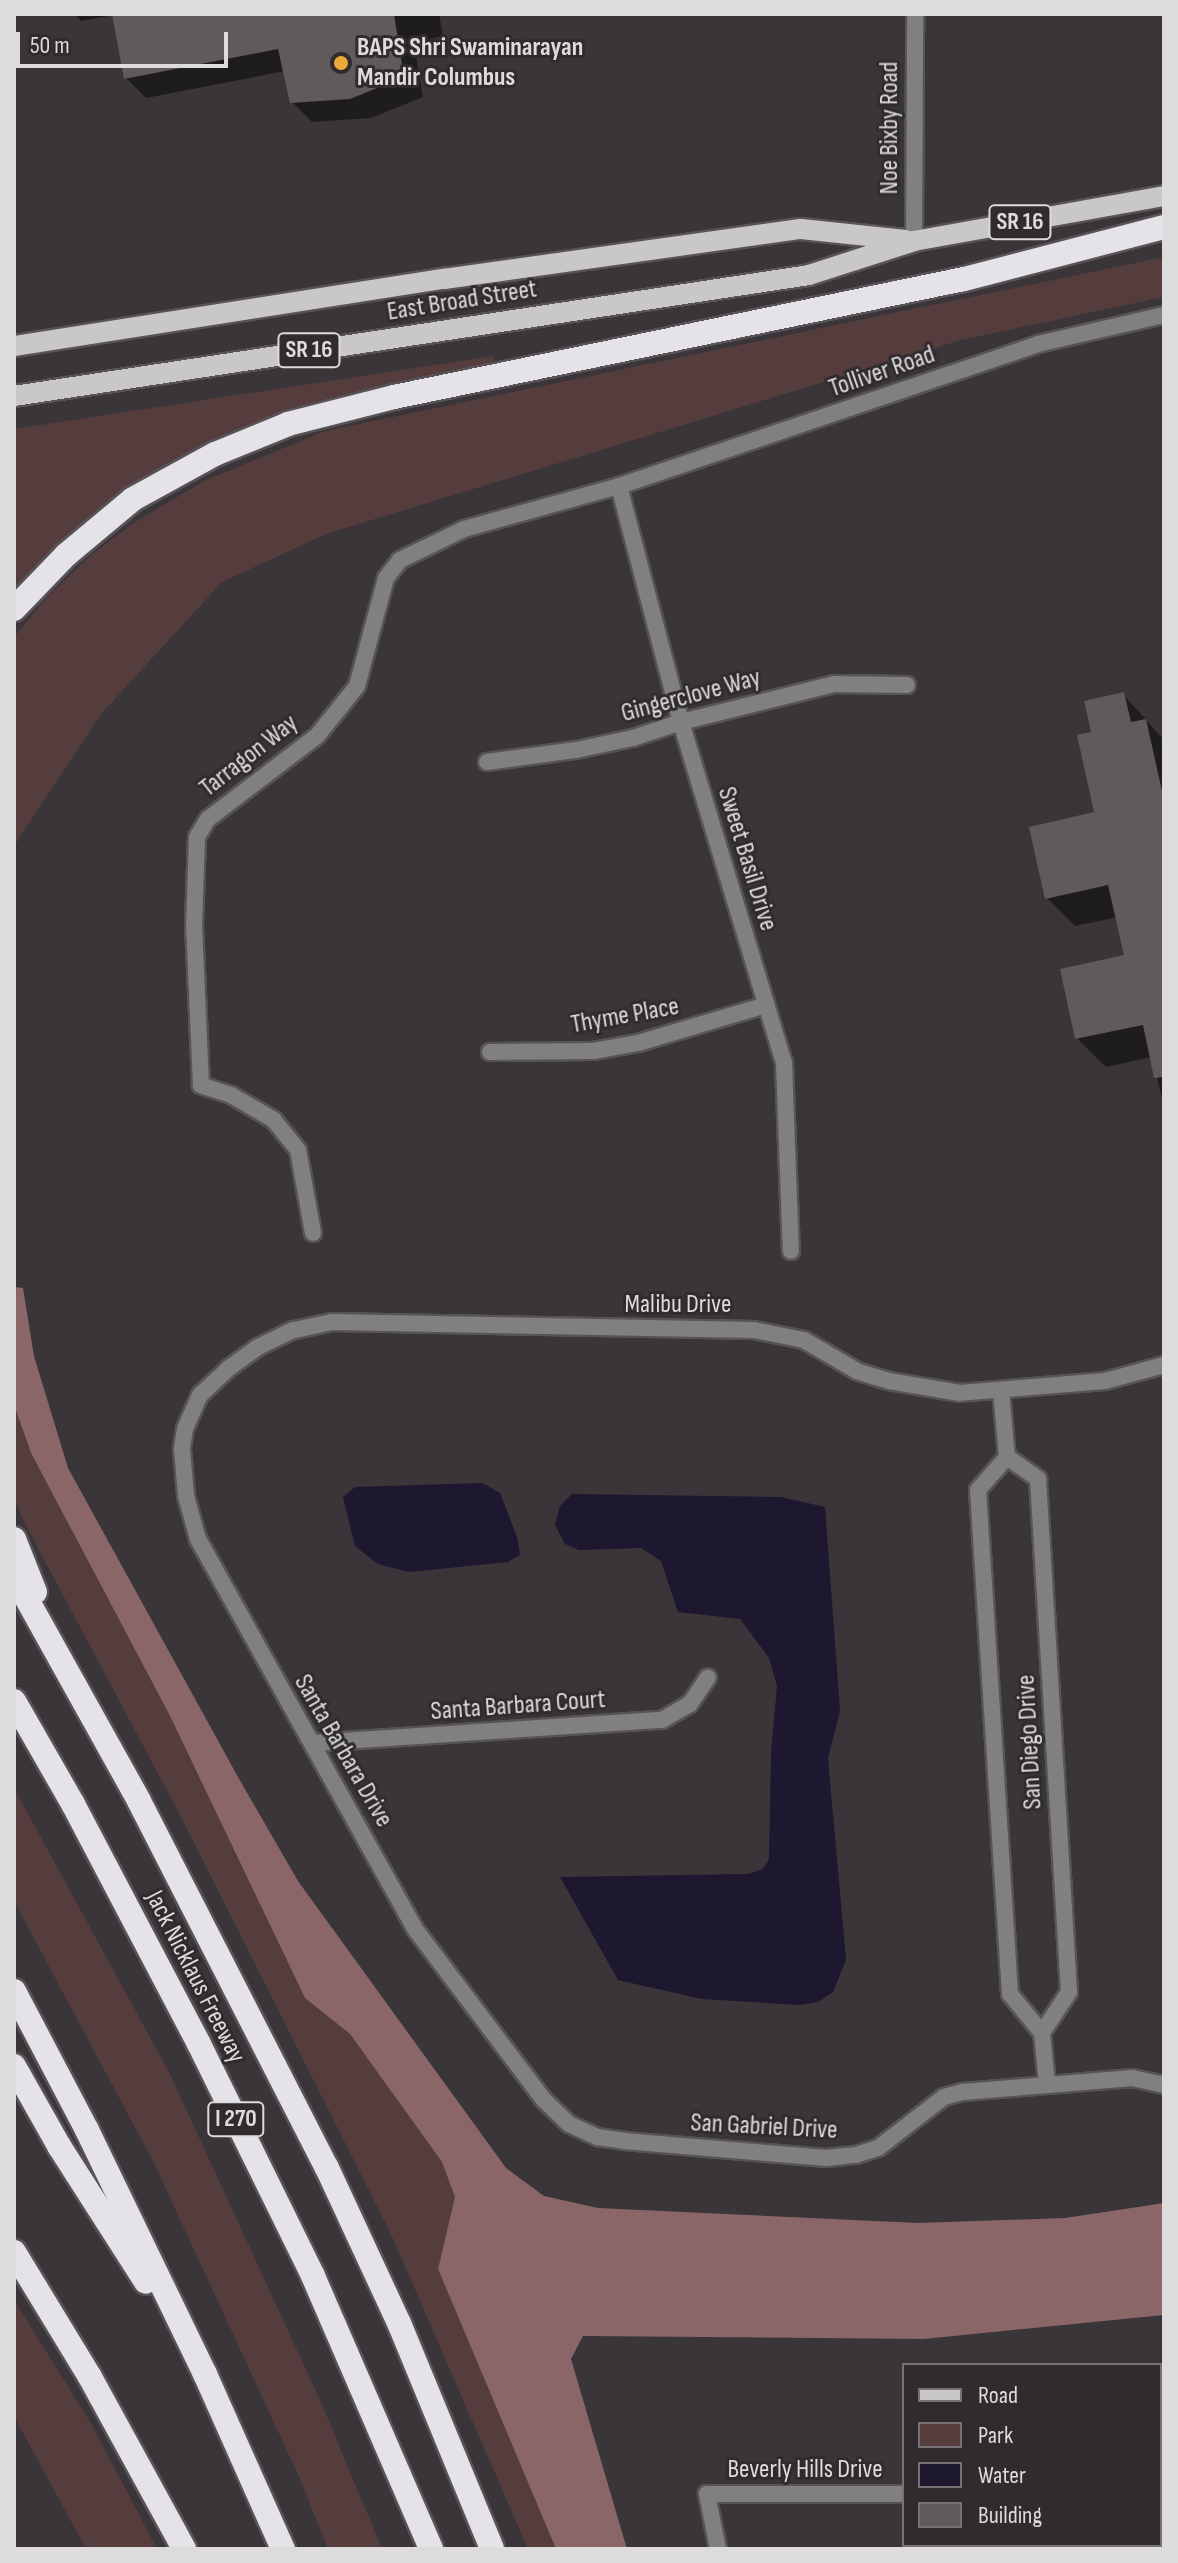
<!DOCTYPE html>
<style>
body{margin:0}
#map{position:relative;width:1178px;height:2563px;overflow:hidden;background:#393538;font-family:"Sofia Sans Condensed",sans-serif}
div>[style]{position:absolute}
.green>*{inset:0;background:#553d3e}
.forest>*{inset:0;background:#8a6668}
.water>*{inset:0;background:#1e1730}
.shadow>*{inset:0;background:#0007}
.building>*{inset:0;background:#605a5c}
.roads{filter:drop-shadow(2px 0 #575356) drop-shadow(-2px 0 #575356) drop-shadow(0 2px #575356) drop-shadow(0 -2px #575356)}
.minor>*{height:16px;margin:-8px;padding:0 8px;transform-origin:8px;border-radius:8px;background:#807f81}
.tertiary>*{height:16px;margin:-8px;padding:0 8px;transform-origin:8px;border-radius:8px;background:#807f81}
.primary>*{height:20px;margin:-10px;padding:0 10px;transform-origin:10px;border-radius:10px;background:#cac7cb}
.motorway>*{height:24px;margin:-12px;padding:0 12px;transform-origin:12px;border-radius:12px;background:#e6e3e8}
.dots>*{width:22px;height:22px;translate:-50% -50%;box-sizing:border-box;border:4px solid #2f2b2e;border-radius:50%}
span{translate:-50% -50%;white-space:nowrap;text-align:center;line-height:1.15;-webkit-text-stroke:6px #2f2b2e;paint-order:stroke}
.shield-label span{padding:2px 6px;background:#2f2b2e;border:2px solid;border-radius:6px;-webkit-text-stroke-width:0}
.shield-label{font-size:24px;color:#dedbdd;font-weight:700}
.poi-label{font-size:26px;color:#dedbdd;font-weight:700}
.left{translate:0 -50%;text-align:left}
.street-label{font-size:26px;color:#dedbdd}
.frame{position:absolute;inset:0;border:16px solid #dedbdd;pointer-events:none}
.legend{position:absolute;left:902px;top:2363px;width:260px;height:184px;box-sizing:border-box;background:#2f2b2e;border:2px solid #757174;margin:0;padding:10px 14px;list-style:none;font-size:24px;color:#dedbdd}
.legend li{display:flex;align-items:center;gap:16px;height:40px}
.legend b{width:40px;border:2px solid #757174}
.scale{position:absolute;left:16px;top:32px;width:212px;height:36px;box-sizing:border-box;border:4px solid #dedbdd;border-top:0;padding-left:10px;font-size:24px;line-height:28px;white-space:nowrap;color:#dedbdd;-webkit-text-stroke:6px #2f2b2e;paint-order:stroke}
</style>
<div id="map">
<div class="green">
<i style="clip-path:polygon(1164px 257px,1164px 297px,961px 340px,326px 534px,222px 582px,101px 714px,14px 846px,14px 637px,48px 596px,90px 556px,132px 524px,204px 481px,325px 431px)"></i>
<i style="clip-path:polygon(493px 356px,494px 366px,360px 391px,217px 438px,96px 511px,14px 588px,14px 429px)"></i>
<i style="clip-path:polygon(14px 1405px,31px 1453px,169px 1714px,305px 1998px,350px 2034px,442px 2162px,456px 2197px,438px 2269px,556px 2549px,528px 2549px,390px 2232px,180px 1815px,22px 1518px,14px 1497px)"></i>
<i style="clip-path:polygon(14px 1788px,168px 2070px,320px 2400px,382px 2549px,328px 2549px,300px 2479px,153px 2161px,14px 1901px)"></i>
<i style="clip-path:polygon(14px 2300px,92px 2425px,157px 2549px,86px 2549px,14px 2416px)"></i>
</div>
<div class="forest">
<i style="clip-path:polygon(14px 1287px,23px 1288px,34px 1356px,68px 1468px,238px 1777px,298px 1881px,506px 2168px,544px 2196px,598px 2208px,918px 2223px,1065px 2218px,1164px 2203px,1164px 2315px,924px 2339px,583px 2336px,571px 2359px,627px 2549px,556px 2549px,438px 2269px,455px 2197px,442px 2162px,350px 2034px,305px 1998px,169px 1714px,31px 1453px,14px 1405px)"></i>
</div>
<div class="water">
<i style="clip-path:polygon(482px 1483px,500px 1493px,517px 1537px,520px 1555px,508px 1562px,409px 1572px,378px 1564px,355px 1546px,343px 1497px,355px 1487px)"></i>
<i style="clip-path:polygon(572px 1494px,781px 1497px,825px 1507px,840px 1711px,828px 1758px,846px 1960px,833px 1992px,818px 2002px,799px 2005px,702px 1999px,618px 1980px,560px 1877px,748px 1874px,763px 1869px,769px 1859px,771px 1753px,777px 1686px,769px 1658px,740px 1619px,678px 1612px,661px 1561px,641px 1548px,579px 1550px,565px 1544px,555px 1525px,560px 1506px)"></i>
</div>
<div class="shadow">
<i style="clip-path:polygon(75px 14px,439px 14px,443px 36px,414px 43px,423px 97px,371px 118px,312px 122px,292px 102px,285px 71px,146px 98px,126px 78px,114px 15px,81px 21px)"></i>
<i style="clip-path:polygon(1123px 694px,1164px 740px,1164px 1106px,1152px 1057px,1106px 1067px,1077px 1038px,1126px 956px,1118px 917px,1075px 926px,1047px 898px,1096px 814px,1093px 734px)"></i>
</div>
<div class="building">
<i style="clip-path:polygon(112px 14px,394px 14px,404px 77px,350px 99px,290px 103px,278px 49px,124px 79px)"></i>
<i style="clip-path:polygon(1124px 692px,1131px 722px,1146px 719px,1164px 800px,1164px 1077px,1154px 1078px,1143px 1025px,1075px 1039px,1060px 969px,1124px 955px,1108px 885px,1045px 899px,1029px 827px,1094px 812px,1077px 735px,1091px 732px,1084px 701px)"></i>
</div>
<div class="roads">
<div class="minor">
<i style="left:619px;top:486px;width:244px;rotate:75.3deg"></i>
<i style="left:681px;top:722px;width:356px;rotate:73.2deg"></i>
<i style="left:784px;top:1063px;width:188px;rotate:87.9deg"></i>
<i style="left:487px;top:762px;width:90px;rotate:-7.7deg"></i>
<i style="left:576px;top:750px;width:58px;rotate:-11.9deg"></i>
<i style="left:633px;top:738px;width:51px;rotate:-18.4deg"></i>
<i style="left:681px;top:722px;width:158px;rotate:-13.9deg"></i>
<i style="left:834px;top:684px;width:73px;rotate:0.8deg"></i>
<i style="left:490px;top:1052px;width:103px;rotate:-0.6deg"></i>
<i style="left:593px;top:1051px;width:46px;rotate:-10.1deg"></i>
<i style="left:638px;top:1043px;width:134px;rotate:-16.5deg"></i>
<i style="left:313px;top:1233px;width:84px;rotate:-100.2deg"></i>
<i style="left:298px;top:1150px;width:38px;rotate:-129deg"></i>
<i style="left:274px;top:1120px;width:50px;rotate:-149.8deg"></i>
<i style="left:231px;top:1095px;width:32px;rotate:-162deg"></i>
<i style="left:201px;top:1085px;width:159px;rotate:-92.5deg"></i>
<i style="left:194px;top:926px;width:89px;rotate:-88.1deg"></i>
<i style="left:197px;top:837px;width:21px;rotate:-59deg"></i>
<i style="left:208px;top:819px;width:137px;rotate:-37.3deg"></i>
<i style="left:317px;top:736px;width:64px;rotate:-51.3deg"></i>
<i style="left:357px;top:686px;width:112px;rotate:-75deg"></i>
<i style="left:386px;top:578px;width:23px;rotate:-52deg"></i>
<i style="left:400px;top:560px;width:71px;rotate:-25.8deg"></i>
<i style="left:464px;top:529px;width:161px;rotate:-15.5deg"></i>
<i style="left:619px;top:486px;width:442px;rotate:-18.7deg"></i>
<i style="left:1038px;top:344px;width:129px;rotate:-13deg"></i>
<i style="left:1164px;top:1365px;width:61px;rotate:164.8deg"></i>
<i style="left:1105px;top:1381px;width:145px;rotate:175.3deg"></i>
<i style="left:960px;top:1393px;width:72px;rotate:-170.4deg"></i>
<i style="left:889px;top:1381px;width:34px;rotate:-163deg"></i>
<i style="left:857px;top:1371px;width:61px;rotate:-149.7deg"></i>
<i style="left:804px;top:1340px;width:51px;rotate:-168.7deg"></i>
<i style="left:754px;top:1330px;width:422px;rotate:-178.9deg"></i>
<i style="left:332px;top:1322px;width:40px;rotate:168deg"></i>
<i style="left:293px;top:1330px;width:39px;rotate:154deg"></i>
<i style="left:258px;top:1347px;width:37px;rotate:144deg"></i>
<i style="left:228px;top:1369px;width:38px;rotate:137deg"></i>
<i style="left:200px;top:1395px;width:37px;rotate:114deg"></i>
<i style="left:185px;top:1429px;width:20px;rotate:99deg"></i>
<i style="left:182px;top:1449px;width:47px;rotate:85.1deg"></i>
<i style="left:186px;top:1496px;width:45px;rotate:74.4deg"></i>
<i style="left:198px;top:1539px;width:446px;rotate:60.9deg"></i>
<i style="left:415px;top:1929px;width:214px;rotate:53deg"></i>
<i style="left:544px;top:2100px;width:35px;rotate:44deg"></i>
<i style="left:569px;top:2124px;width:31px;rotate:25deg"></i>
<i style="left:597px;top:2137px;width:27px;rotate:8deg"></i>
<i style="left:624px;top:2141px;width:203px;rotate:4.8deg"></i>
<i style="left:826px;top:2158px;width:30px;rotate:-6deg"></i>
<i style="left:856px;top:2155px;width:23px;rotate:-18deg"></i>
<i style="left:878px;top:2148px;width:83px;rotate:-37.7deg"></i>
<i style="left:944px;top:2097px;width:20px;rotate:-15deg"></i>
<i style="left:963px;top:2092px;width:170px;rotate:-4.7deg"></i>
<i style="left:1132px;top:2078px;width:33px;rotate:12deg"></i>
<i style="left:1001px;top:1391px;width:66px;rotate:84.8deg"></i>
<i style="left:1007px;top:1457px;width:44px;rotate:131.3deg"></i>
<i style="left:978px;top:1490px;width:505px;rotate:86.37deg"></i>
<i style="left:1010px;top:1994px;width:50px;rotate:50.6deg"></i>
<i style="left:1042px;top:2033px;width:50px;rotate:84.3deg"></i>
<i style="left:1007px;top:1457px;width:38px;rotate:35deg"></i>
<i style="left:1038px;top:1479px;width:514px;rotate:86.54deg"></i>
<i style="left:1069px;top:1992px;width:49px;rotate:123.4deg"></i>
<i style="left:313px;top:1743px;width:350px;rotate:-3.8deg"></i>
<i style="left:662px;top:1720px;width:32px;rotate:-30deg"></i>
<i style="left:690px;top:1704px;width:32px;rotate:-56deg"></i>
<i style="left:1160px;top:2470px;width:4px;rotate:-14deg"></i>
<i style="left:718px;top:2549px;width:56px;rotate:-101.3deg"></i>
<i style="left:707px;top:2494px;width:197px"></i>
</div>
<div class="tertiary">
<i style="left:914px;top:241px;width:227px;rotate:-89.7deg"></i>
</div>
<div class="primary">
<i style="left:14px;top:346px;width:435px;rotate:-8.9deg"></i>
<i style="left:444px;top:279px;width:360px;rotate:-8deg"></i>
<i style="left:801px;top:229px;width:105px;rotate:6deg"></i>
<i style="left:14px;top:396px;width:804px;rotate:-8.65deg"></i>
<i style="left:809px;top:275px;width:110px;rotate:-17.9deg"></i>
<i style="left:914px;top:241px;width:254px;rotate:-10.2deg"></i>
</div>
<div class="motorway">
<i style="left:14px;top:609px;width:75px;rotate:-46.1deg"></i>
<i style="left:66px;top:555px;width:87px;rotate:-39.9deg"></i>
<i style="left:133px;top:499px;width:94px;rotate:-28.8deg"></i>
<i style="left:215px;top:454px;width:79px;rotate:-22.3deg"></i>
<i style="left:288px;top:424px;width:109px;rotate:-14.3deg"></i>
<i style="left:394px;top:397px;width:582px;rotate:-11.7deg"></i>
<i style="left:964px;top:279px;width:207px;rotate:-14.6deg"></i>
<i style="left:14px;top:1539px;width:57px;rotate:68.4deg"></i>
<i style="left:14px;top:1576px;width:257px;rotate:60.9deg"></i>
<i style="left:139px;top:1801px;width:412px;rotate:62.9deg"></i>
<i style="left:327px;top:2168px;width:171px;rotate:65.1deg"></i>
<i style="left:399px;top:2323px;width:244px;rotate:67.6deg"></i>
<i style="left:14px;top:1701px;width:119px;rotate:60.2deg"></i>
<i style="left:73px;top:1804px;width:271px;rotate:62.3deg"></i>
<i style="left:199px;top:2044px;width:258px;rotate:63.8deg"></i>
<i style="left:313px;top:2276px;width:297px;rotate:66.6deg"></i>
<i style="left:14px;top:1991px;width:157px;rotate:62.3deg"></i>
<i style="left:87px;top:2130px;width:271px;rotate:64.2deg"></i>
<i style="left:205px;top:2374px;width:192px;rotate:66deg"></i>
<i style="left:14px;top:2066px;width:92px;rotate:60.6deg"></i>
<i style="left:59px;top:2146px;width:161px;rotate:57.4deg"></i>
<i style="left:14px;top:2252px;width:146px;rotate:58.7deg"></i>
<i style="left:90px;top:2377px;width:196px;rotate:61.3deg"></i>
</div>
</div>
<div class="dots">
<i style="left:341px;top:63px;background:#eda83c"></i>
</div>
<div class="shield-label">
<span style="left:1020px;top:222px">SR 16</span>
<span style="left:309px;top:350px">SR 16</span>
<span style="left:236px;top:2119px">I 270</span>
</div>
<div class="poi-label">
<span class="left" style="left:357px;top:63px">BAPS Shri Swaminarayan<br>Mandir Columbus</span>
</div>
<div class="street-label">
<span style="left:890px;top:128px;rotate:-90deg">Noe Bixby Road</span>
<span style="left:462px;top:301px;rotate:-9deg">East Broad Street</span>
<span style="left:882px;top:372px;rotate:-19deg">Tolliver Road</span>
<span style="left:691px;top:696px;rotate:-15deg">Gingerclove Way</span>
<span style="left:249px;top:756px;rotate:-38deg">Tarragon Way</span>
<span style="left:747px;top:859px;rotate:73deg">Sweet Basil Drive</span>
<span style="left:625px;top:1016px;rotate:-10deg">Thyme Place</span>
<span style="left:678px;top:1305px">Malibu Drive</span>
<span style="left:518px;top:1706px;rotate:-4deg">Santa Barbara Court</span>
<span style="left:1030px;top:1742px;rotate:-93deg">San Diego Drive</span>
<span style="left:343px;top:1751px;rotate:60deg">Santa Barbara Drive</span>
<span style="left:195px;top:1977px;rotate:63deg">Jack Nicklaus Freeway</span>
<span style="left:764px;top:2127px;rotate:3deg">San Gabriel Drive</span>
<span style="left:805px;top:2470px">Beverly Hills Drive</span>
</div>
<div class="frame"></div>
<ul class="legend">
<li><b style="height:10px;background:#cac7cb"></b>Road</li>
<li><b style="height:22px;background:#553d3e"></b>Park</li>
<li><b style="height:22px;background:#1e1730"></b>Water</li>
<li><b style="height:22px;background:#605a5c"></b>Building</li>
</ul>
<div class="scale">50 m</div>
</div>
